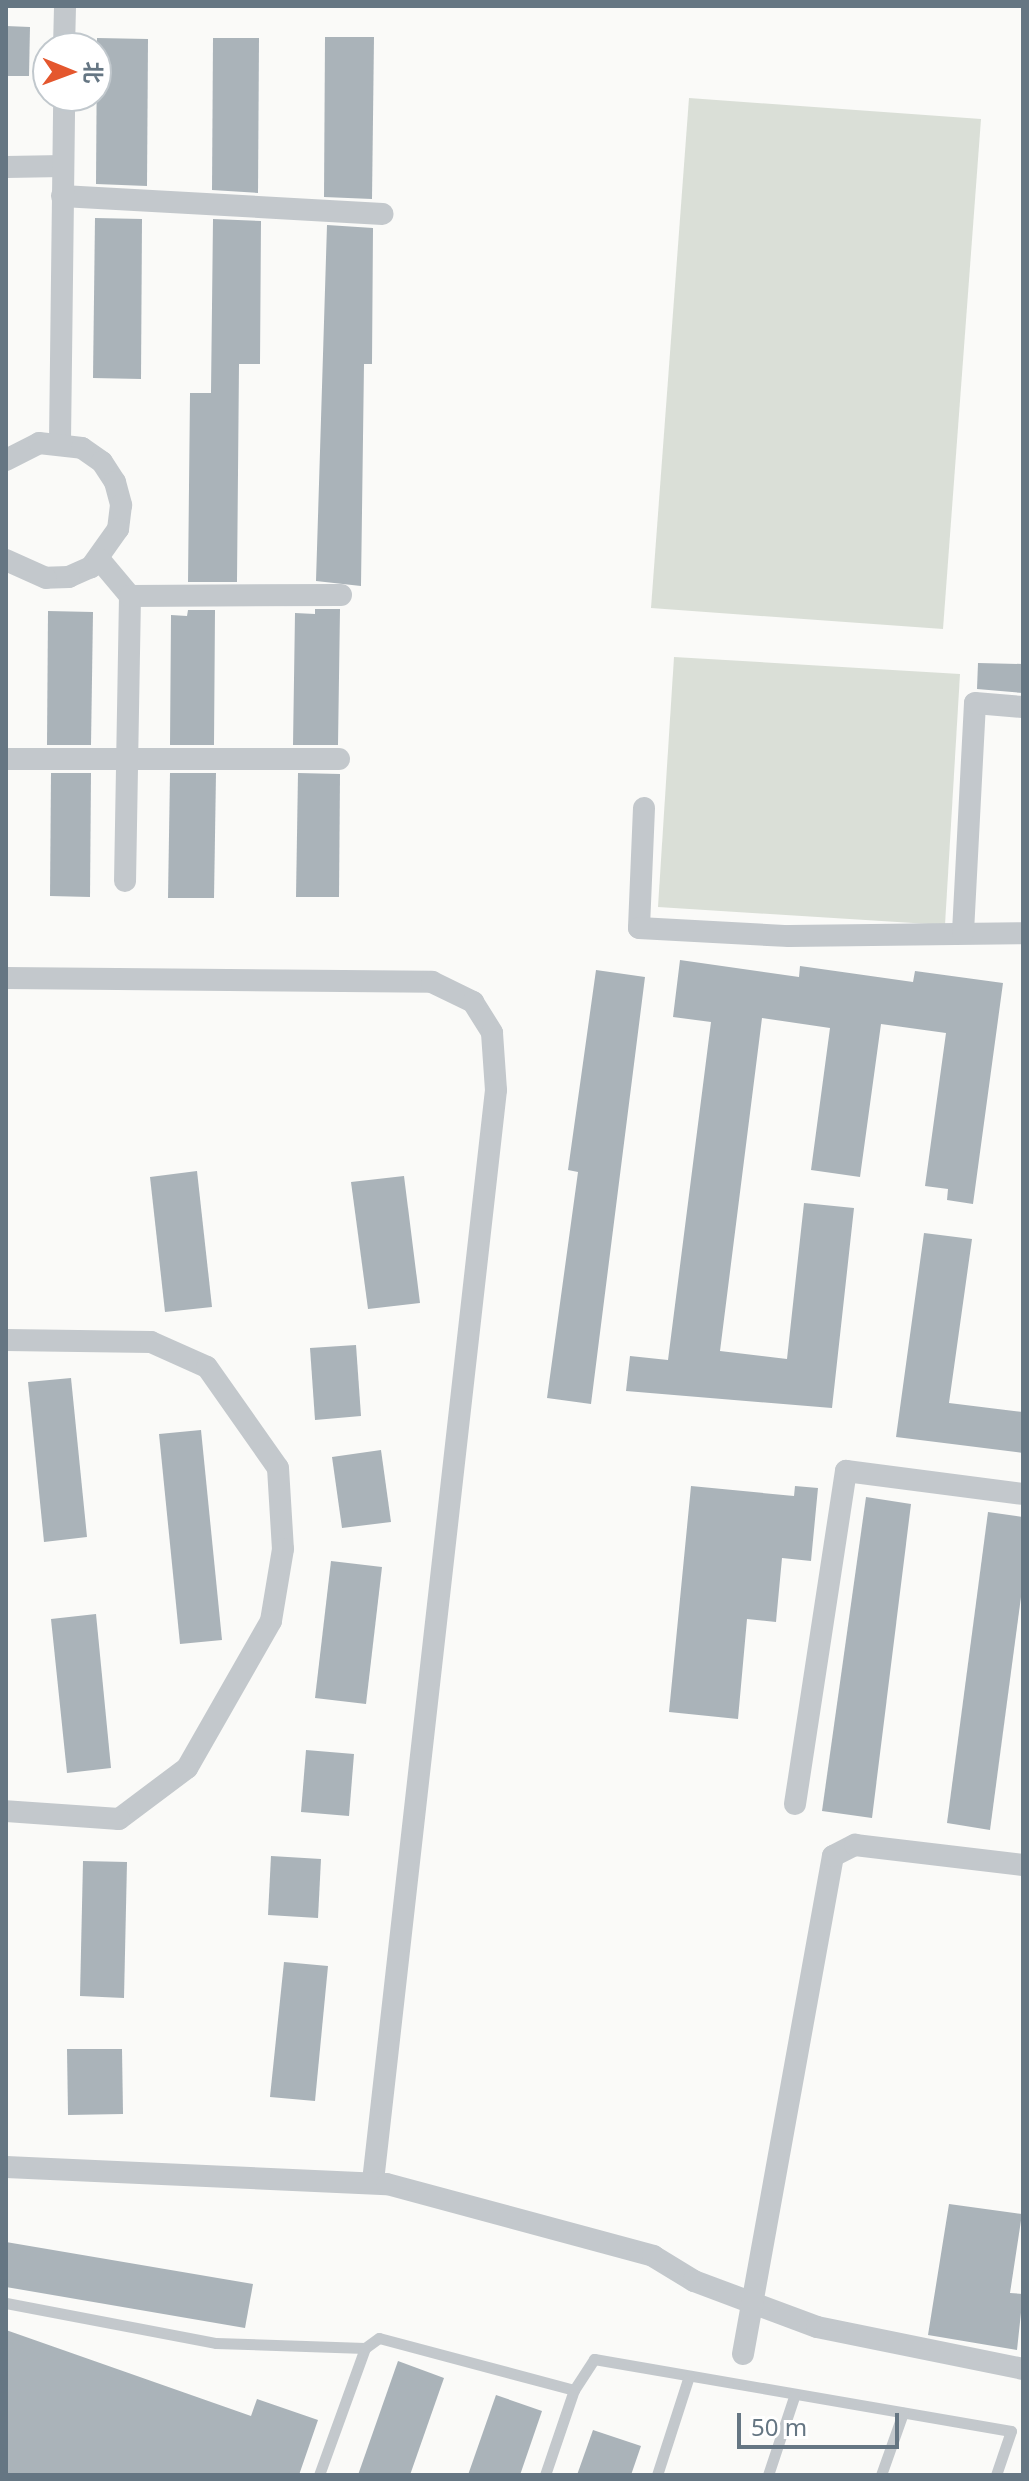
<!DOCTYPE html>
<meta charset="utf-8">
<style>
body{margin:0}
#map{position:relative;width:1029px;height:2481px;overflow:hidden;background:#fafaf8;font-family:"Noto Sans","Noto Sans SC",sans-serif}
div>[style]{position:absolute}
.green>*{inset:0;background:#dadfd7}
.building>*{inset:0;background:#aab3b9}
.service>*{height:11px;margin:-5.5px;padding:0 5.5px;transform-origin:5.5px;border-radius:5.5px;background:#c3c8cc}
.minor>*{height:22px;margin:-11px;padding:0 11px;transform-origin:11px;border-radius:11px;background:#c3c8cc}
span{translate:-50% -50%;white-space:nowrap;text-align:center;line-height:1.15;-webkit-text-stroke:8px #fff;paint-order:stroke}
.frame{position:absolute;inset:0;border:8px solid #657683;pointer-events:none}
.north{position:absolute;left:32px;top:32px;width:80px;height:80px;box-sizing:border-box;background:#fff;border:2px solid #c1c8cd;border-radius:50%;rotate:91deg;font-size:22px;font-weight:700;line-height:32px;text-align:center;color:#657683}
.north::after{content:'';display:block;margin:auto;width:28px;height:36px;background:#e4572e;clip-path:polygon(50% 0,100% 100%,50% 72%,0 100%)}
.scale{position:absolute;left:737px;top:2413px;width:162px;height:36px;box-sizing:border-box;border:4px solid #657683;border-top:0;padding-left:10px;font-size:24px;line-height:28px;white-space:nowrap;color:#657683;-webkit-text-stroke:6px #fff;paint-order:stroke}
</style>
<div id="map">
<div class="green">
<i style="clip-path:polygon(689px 98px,981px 119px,943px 629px,651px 608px)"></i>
<i style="clip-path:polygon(674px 657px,960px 674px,945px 925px,658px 907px)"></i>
</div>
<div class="building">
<i style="clip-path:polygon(6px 26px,30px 27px,29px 76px,6px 76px)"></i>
<i style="clip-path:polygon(325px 37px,374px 37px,372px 199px,324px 197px)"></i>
<i style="clip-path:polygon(97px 38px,148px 39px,147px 186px,96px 184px)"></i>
<i style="clip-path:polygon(213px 38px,259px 38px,258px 193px,212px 190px)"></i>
<i style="clip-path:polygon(95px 218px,142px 219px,141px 379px,93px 378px)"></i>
<i style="clip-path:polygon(213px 219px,261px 221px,260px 364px,239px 364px,237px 582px,188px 582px,190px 393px,211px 393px)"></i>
<i style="clip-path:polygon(327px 225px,373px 228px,372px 364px,364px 364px,361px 586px,316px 581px)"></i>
<i style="clip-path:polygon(315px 609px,340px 609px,338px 745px,293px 745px,295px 613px,315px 614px)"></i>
<i style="clip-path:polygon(188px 610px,215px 610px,214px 745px,170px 745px,171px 615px,187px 616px)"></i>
<i style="clip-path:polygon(48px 611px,93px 612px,91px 745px,47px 745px)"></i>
<i style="clip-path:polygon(978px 663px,1023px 664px,1023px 693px,977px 689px)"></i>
<i style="clip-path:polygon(51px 773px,91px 773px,90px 897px,50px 896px)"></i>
<i style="clip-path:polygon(170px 773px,216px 773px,214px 898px,168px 898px)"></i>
<i style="clip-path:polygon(298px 773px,340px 774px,339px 897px,296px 897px)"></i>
<i style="clip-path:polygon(680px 960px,799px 977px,800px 966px,913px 982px,915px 971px,1003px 983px,973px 1204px,947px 1200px,948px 1189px,925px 1186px,946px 1033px,881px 1024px,860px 1177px,811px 1170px,830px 1028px,762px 1018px,720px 1351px,787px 1359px,804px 1203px,854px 1208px,832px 1408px,626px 1391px,630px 1356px,668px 1360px,711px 1022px,673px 1017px)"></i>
<i style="clip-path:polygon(596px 970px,645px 977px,591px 1404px,547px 1398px,578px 1172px,568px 1170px)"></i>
<i style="clip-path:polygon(197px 1171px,212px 1307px,165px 1312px,150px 1177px)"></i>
<i style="clip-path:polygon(404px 1176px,420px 1303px,368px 1309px,351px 1182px)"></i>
<i style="clip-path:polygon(924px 1233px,972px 1239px,949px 1403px,1023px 1412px,1023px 1453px,896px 1437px)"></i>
<i style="clip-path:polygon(356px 1345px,361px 1416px,315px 1420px,310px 1348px)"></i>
<i style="clip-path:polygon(71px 1378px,87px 1537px,44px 1542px,28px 1382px)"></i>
<i style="clip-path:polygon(201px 1430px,222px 1640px,180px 1644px,159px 1434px)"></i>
<i style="clip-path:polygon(381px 1450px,391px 1522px,342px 1528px,332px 1457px)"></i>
<i style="clip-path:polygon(691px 1486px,794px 1496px,795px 1486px,818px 1488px,811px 1561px,782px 1558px,776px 1622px,747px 1619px,738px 1719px,669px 1712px)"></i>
<i style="clip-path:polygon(866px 1497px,911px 1504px,872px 1818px,822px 1811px)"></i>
<i style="clip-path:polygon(988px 1512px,1023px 1517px,1023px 1582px,990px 1830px,947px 1823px)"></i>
<i style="clip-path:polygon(331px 1561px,382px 1567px,366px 1704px,315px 1698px)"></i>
<i style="clip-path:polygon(96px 1614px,111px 1768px,67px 1773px,51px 1619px)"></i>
<i style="clip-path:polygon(306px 1750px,354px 1754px,349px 1816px,301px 1812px)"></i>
<i style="clip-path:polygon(271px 1856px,321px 1859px,318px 1918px,268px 1915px)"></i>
<i style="clip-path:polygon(83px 1861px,127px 1862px,124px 1998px,80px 1996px)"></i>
<i style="clip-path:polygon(284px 1962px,328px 1966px,315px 2101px,270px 2097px)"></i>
<i style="clip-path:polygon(67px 2049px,122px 2049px,123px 2114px,68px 2115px)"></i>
<i style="clip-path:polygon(949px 2204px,1022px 2214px,1010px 2293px,1023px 2294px,1017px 2350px,928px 2335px)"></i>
<i style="clip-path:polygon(6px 2242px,253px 2284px,245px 2328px,6px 2287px)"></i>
<i style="clip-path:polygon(6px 2330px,251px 2416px,257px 2399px,318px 2420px,299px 2475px,6px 2475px)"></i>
<i style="clip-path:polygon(398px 2361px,444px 2378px,410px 2475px,358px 2475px)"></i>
<i style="clip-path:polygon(496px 2395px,542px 2411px,520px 2475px,468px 2475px)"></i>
<i style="clip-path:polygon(593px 2430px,641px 2446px,631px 2475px,577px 2475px)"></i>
</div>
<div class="service">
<i style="left:6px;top:2303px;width:214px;rotate:10.8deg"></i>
<i style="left:216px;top:2343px;width:149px;rotate:1.9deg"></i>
<i style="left:365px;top:2348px;width:17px;rotate:-36deg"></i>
<i style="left:379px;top:2338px;width:202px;rotate:14.9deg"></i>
<i style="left:319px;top:2475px;width:135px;rotate:-70.1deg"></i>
<i style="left:545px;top:2475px;width:90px;rotate:-71.2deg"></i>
<i style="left:574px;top:2390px;width:37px;rotate:-57deg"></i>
<i style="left:594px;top:2359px;width:423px;rotate:9.8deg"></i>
<i style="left:1011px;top:2431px;width:46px;rotate:108.8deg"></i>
<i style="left:657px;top:2475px;width:104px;rotate:-72.1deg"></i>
<i style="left:768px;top:2475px;width:85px;rotate:-71.6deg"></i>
<i style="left:881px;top:2475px;width:66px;rotate:-70.5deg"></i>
</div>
<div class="minor">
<i style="left:64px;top:48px;width:42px;rotate:-88.6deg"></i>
<i style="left:6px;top:167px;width:57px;rotate:-1deg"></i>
<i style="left:62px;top:196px;width:321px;rotate:3.2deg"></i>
<i style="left:60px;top:442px;width:346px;rotate:-89.3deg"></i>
<i style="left:6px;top:460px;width:37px;rotate:-27deg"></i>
<i style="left:39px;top:443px;width:43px;rotate:6.6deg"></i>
<i style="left:82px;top:448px;width:24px;rotate:35deg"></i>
<i style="left:102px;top:462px;width:24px;rotate:57deg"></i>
<i style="left:115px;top:482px;width:24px;rotate:75deg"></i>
<i style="left:121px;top:505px;width:24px;rotate:97deg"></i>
<i style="left:118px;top:529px;width:47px;rotate:125.4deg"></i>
<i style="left:91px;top:567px;width:24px;rotate:156deg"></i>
<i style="left:69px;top:577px;width:23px;rotate:178deg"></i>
<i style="left:46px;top:578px;width:44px;rotate:-155.8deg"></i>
<i style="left:99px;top:559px;width:48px;rotate:50deg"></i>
<i style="left:130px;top:596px;width:285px;rotate:91deg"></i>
<i style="left:130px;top:596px;width:211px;rotate:-0.3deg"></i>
<i style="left:6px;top:759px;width:333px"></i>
<i style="left:644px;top:808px;width:120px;rotate:92.4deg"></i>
<i style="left:639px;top:928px;width:150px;rotate:3.1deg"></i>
<i style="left:789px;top:936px;width:234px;rotate:-0.7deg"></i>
<i style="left:963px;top:932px;width:229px;rotate:-87deg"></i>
<i style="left:975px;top:703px;width:48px;rotate:4.8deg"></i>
<i style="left:6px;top:978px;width:426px;rotate:0.5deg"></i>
<i style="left:432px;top:982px;width:46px;rotate:26deg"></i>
<i style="left:473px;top:1002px;width:36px;rotate:58deg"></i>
<i style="left:492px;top:1033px;width:57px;rotate:86deg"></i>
<i style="left:496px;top:1090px;width:1098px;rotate:96.43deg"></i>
<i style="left:6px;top:1340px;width:145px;rotate:0.8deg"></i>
<i style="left:151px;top:1342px;width:61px;rotate:24.1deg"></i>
<i style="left:207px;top:1367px;width:123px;rotate:54.9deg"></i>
<i style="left:278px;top:1468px;width:81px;rotate:86.5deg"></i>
<i style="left:283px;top:1549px;width:73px;rotate:99.5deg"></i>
<i style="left:271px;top:1621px;width:169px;rotate:119.7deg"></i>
<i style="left:187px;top:1768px;width:85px;rotate:143.1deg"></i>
<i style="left:119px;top:1819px;width:113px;rotate:-176deg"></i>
<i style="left:795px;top:1804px;width:337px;rotate:-81.3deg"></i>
<i style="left:846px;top:1471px;width:178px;rotate:7.4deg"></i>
<i style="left:6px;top:2167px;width:381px;rotate:2.6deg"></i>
<i style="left:387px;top:2184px;width:276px;rotate:15.1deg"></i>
<i style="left:653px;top:2256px;width:48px;rotate:31.4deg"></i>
<i style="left:694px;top:2281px;width:131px;rotate:20.5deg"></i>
<i style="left:817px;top:2327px;width:210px;rotate:11.5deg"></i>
<i style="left:743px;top:2354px;width:506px;rotate:-79.76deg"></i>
<i style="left:833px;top:1856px;width:25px;rotate:-27deg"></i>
<i style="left:855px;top:1845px;width:169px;rotate:6.8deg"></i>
</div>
<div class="frame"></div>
<div class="north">北</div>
<div class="scale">50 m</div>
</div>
